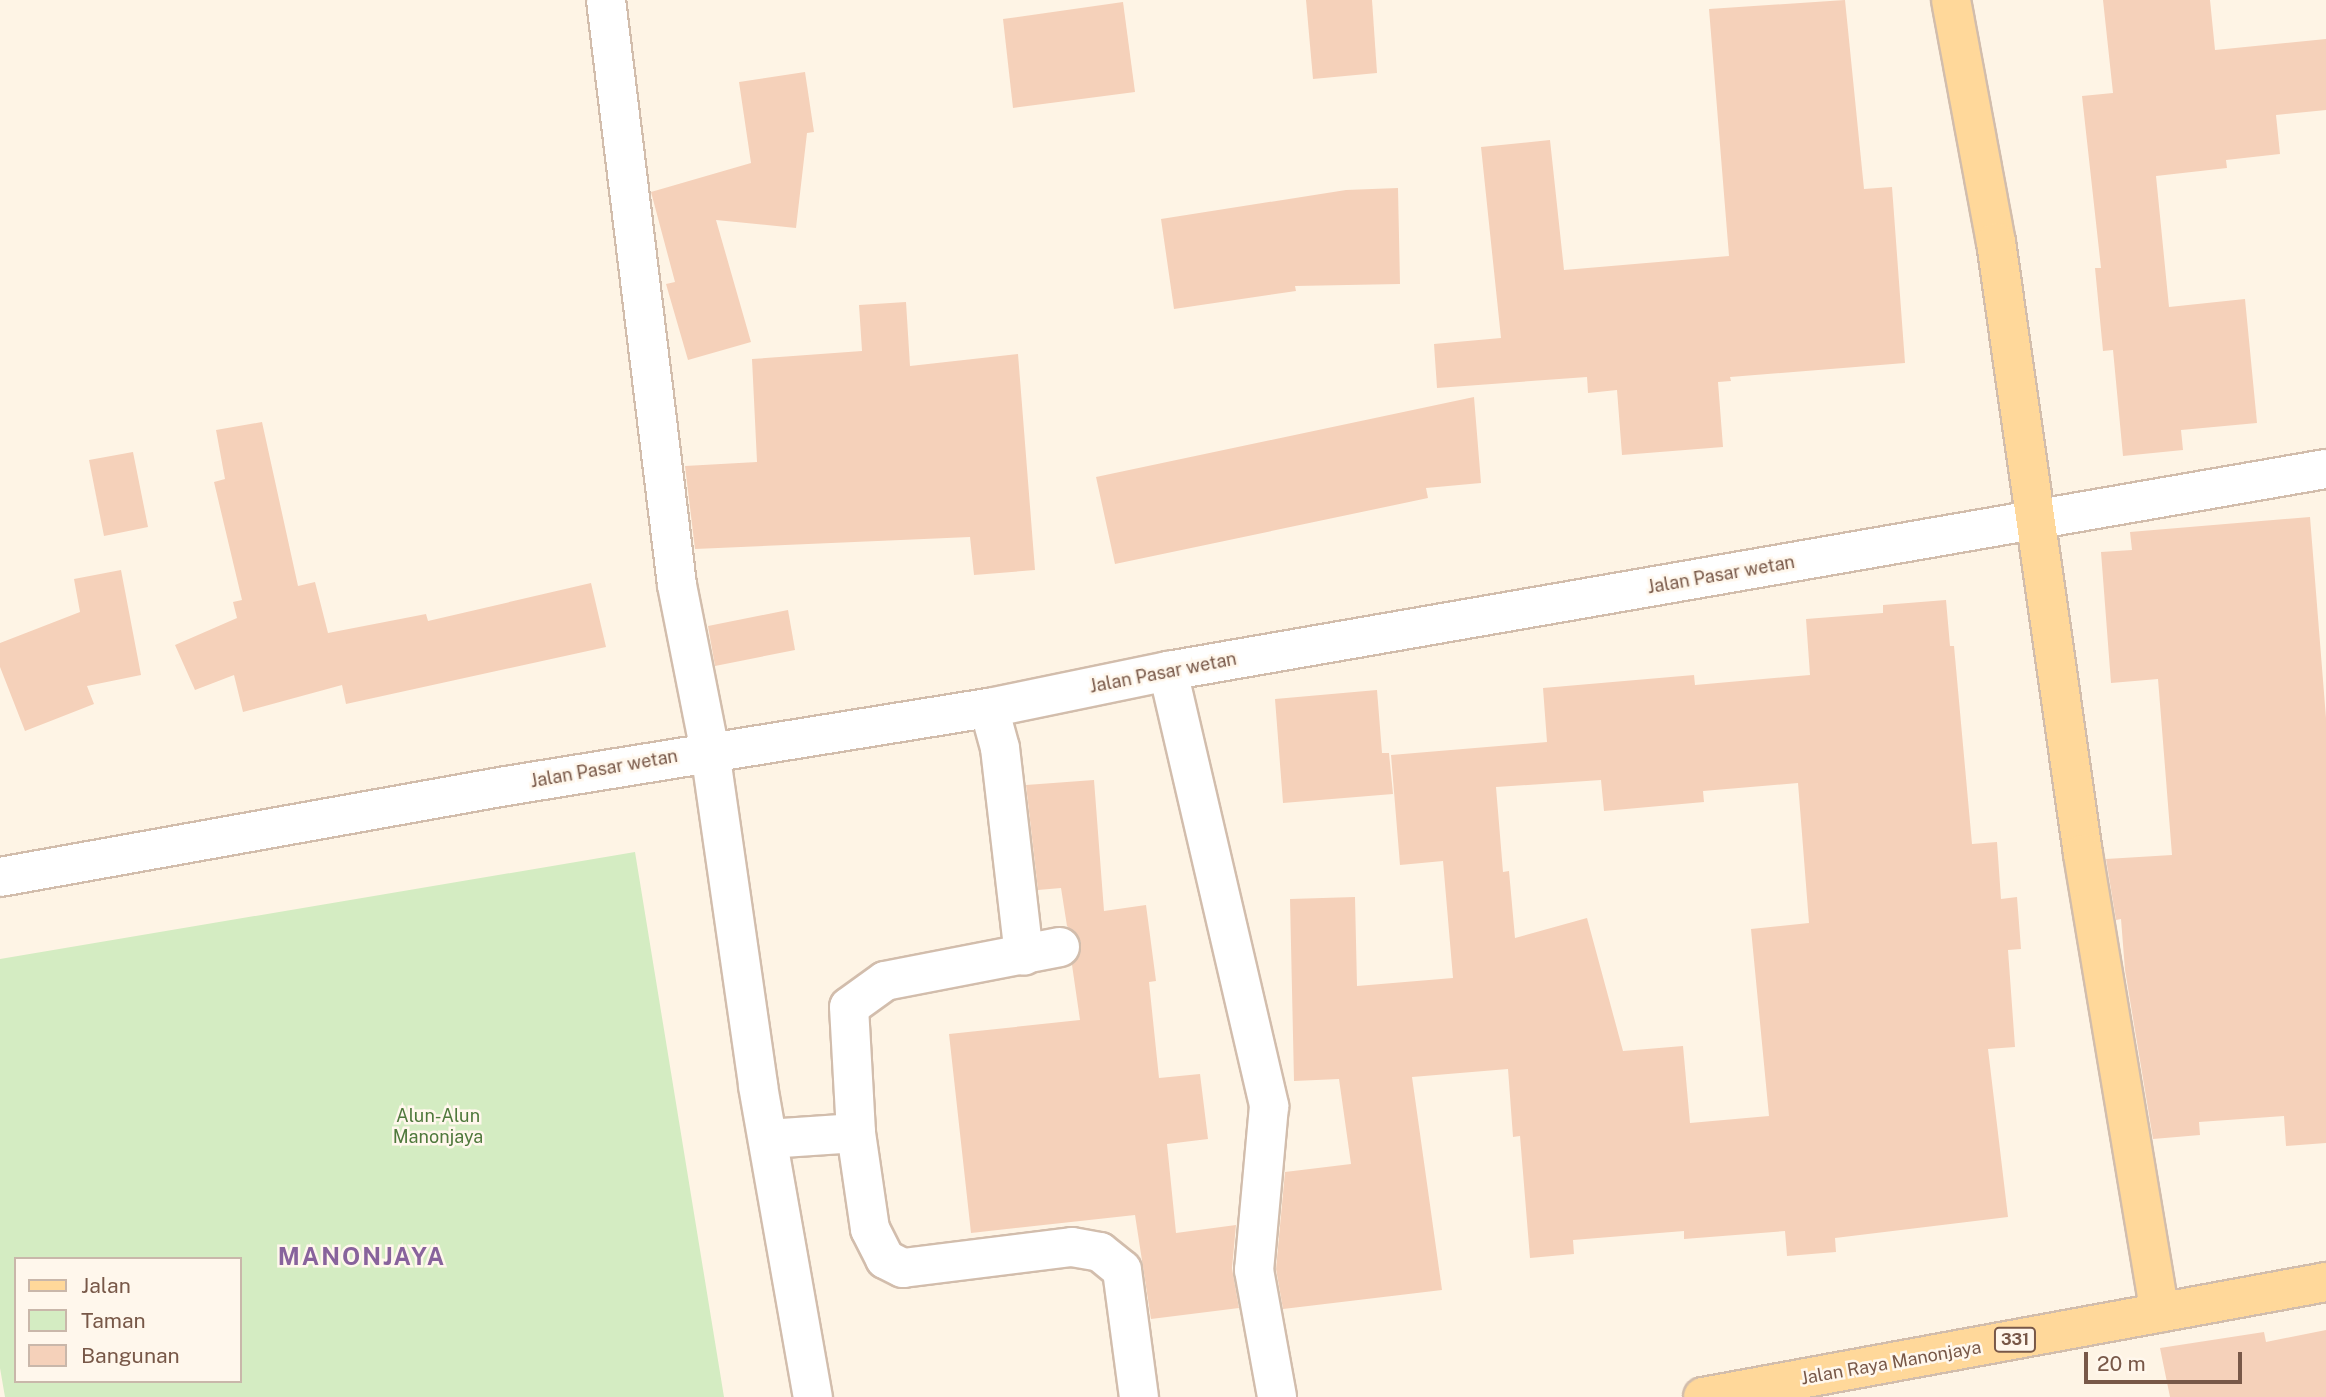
<!DOCTYPE html>
<style>
body{margin:0}
#map{position:relative;width:2326px;height:1397px;overflow:hidden;background:#fef4e5;font-family:"Public Sans",sans-serif}
div>[style]{position:absolute}
.green>*{inset:0;background:#d4ecc2}
.building>*{inset:0;background:#f5d1ba}
.roads{filter:drop-shadow(2px 0 #d2bdac) drop-shadow(-2px 0 #d2bdac) drop-shadow(0 2px #d2bdac) drop-shadow(0 -2px #d2bdac)}
.minor>*{height:38px;margin:-19px;padding:0 19px;transform-origin:19px;border-radius:19px;background:#fff}
.major>*{height:38px;margin:-19px;padding:0 19px;transform-origin:19px;border-radius:19px;background:#ffd89a}
span{translate:-50% -50%;white-space:nowrap;text-align:center;line-height:1.15;-webkit-text-stroke:5px #fff7ec;paint-order:stroke}
.shield-label span{padding:2px 5px;background:#fff7ec;border:2px solid;border-radius:5px;-webkit-text-stroke-width:0}
.shield-label{font-size:16px;color:#785848;font-weight:700}
.street-label{font-size:18px;color:#785848}
.park-label{font-size:18px;color:#4f793c}
.district-label{font-size:24px;color:#88639c;font-weight:700;letter-spacing:2px}
.legend{position:absolute;left:14px;top:1257px;width:228px;height:126px;box-sizing:border-box;background:#fff7ec;border:2px solid #c9b7aa;margin:0;padding:9px 12px;list-style:none;font-size:21px;color:#785848}
.legend li{display:flex;align-items:center;gap:14px;height:35px}
.legend b{width:35px;border:2px solid #c9b7aa}
.scale{position:absolute;left:2084px;top:1352px;width:158px;height:32px;box-sizing:border-box;border:4px solid #785848;border-top:0;padding-left:9px;font-size:21px;line-height:24px;white-space:nowrap;color:#785848;-webkit-text-stroke:5px #fff7ec;paint-order:stroke}
</style>
<div id="map">
<div class="green">
<i style="clip-path:polygon(evenodd,635px 852px,724px 1397px,5px 1397px,0 1368px,0 959px,635px 852px,16px 1259px,240px 1259px,240px 1381px,16px 1381px,16px 1259px)"></i>
</div>
<div class="building">
<i style="clip-path:polygon(1306px 0,1372px 0,1377px 73px,1313px 79px)"></i>
<i style="clip-path:polygon(1845px 0,1864px 189px,1892px 187px,1905px 363px,1730px 377px,1731px 381px,1718px 382px,1723px 447px,1622px 455px,1617px 390px,1588px 393px,1587px 377px,1437px 388px,1434px 344px,1501px 338px,1481px 147px,1550px 140px,1564px 270px,1729px 256px,1709px 9px)"></i>
<i style="clip-path:polygon(2103px 0,2210px 0,2215px 50px,2326px 39px,2326px 110px,2276px 115px,2280px 154px,2226px 160px,2227px 168px,2156px 176px,2169px 307px,2245px 299px,2257px 423px,2181px 430px,2183px 450px,2123px 456px,2113px 350px,2103px 351px,2095px 268px,2101px 268px,2082px 96px,2113px 93px)"></i>
<i style="clip-path:polygon(1123px 2px,1135px 92px,1013px 108px,1003px 19px)"></i>
<i style="clip-path:polygon(805px 72px,814px 132px,807px 133px,796px 228px,716px 220px,751px 342px,688px 360px,666px 284px,675px 282px,651px 192px,751px 163px,739px 82px)"></i>
<i style="clip-path:polygon(1398px 188px,1400px 284px,1295px 286px,1296px 291px,1174px 309px,1161px 219px,1346px 190px)"></i>
<i style="clip-path:polygon(906px 302px,910px 366px,1018px 354px,1035px 570px,974px 575px,970px 537px,695px 549px,685px 466px,757px 462px,752px 359px,862px 351px,859px 305px)"></i>
<i style="clip-path:polygon(1474px 397px,1481px 483px,1426px 488px,1428px 498px,1115px 564px,1096px 477px)"></i>
<i style="clip-path:polygon(262px 422px,298px 586px,315px 582px,328px 633px,426px 614px,428px 621px,591px 583px,606px 647px,346px 704px,342px 685px,243px 712px,234px 675px,195px 690px,175px 645px,237px 618px,233px 602px,242px 600px,214px 482px,225px 479px,216px 430px)"></i>
<i style="clip-path:polygon(133px 452px,148px 527px,104px 536px,89px 460px)"></i>
<i style="clip-path:polygon(2310px 517px,2326px 718px,2326px 1143px,2286px 1146px,2284px 1116px,2199px 1122px,2200px 1135px,2153px 1139px,2125px 970px,2121px 919px,2116px 920px,2106px 859px,2172px 855px,2158px 679px,2111px 683px,2101px 552px,2132px 550px,2130px 532px)"></i>
<i style="clip-path:polygon(121px 570px,141px 675px,87px 686px,94px 704px,25px 731px,0 667px,0 643px,80px 612px,74px 579px)"></i>
<i style="clip-path:polygon(evenodd,1946px 600px,1950px 646px,1954px 646px,1972px 844px,1997px 842px,2001px 899px,2017px 897px,2021px 949px,2008px 950px,2015px 1047px,1988px 1049px,2008px 1217px,1835px 1238px,1836px 1252px,1787px 1256px,1785px 1231px,1684px 1239px,1684px 1231px,1573px 1240px,1574px 1254px,1530px 1258px,1520px 1136px,1513px 1137px,1508px 1069px,1412px 1077px,1442px 1290px,1283px 1309px,1276px 1269px,1285px 1172px,1351px 1164px,1339px 1079px,1294px 1081px,1290px 899px,1355px 897px,1357px 986px,1453px 978px,1443px 861px,1400px 865px,1391px 755px,1547px 742px,1543px 688px,1694px 675px,1695px 685px,1810px 675px,1806px 619px,1883px 613px,1883px 605px,1946px 600px,1601px 780px,1604px 811px,1704px 802px,1703px 791px,1798px 783px,1809px 923px,1751px 929px,1769px 1116px,1690px 1123px,1683px 1046px,1623px 1051px,1587px 918px,1515px 938px,1509px 871px,1503px 872px,1496px 787px,1601px 780px)"></i>
<i style="clip-path:polygon(788px 610px,795px 650px,715px 666px,708px 626px)"></i>
<i style="clip-path:polygon(1377px 690px,1382px 753px,1389px 753px,1393px 794px,1283px 803px,1275px 699px)"></i>
<i style="clip-path:polygon(1094px 780px,1104px 911px,1146px 905px,1156px 981px,1149px 982px,1159px 1078px,1200px 1074px,1208px 1139px,1167px 1144px,1176px 1233px,1236px 1225px,1232px 1268px,1239px 1308px,1151px 1319px,1135px 1215px,971px 1233px,949px 1034px,1080px 1020px,1072px 965px,1080px 955px,1081px 942px,1067px 926px,1061px 888px,1038px 890px,1026px 785px)"></i>
<i style="clip-path:polygon(2326px 1330px,2326px 1397px,2170px 1397px,2160px 1348px,2264px 1332px,2266px 1342px)"></i>
</div>
<div class="roads">
<div class="minor">
<i style="left:606px;top:0;width:589px;rotate:83.08deg"></i>
<i style="left:677px;top:585px;width:169px;rotate:78.8deg"></i>
<i style="left:710px;top:751px;width:338px;rotate:81.8deg"></i>
<i style="left:758px;top:1086px;width:316px;rotate:80deg"></i>
<i style="left:1168px;top:671px;width:447px;rotate:76.9deg"></i>
<i style="left:1269px;top:1106px;width:165px;rotate:95.2deg"></i>
<i style="left:1254px;top:1270px;width:129px;rotate:79.7deg"></i>
<i style="left:989px;top:708px;width:41px;rotate:74.6deg"></i>
<i style="left:1000px;top:748px;width:209px;rotate:83.4deg"></i>
<i style="left:0;top:877px;width:514px;rotate:-10.2deg"></i>
<i style="left:506px;top:786px;width:489px;rotate:-9.2deg"></i>
<i style="left:989px;top:708px;width:183px;rotate:-11.7deg"></i>
<i style="left:1168px;top:671px;width:1175px;rotate:-9.9deg"></i>
<i style="left:1060px;top:947px;width:178px;rotate:169deg"></i>
<i style="left:885px;top:981px;width:44px;rotate:144.2deg"></i>
<i style="left:849px;top:1007px;width:126px;rotate:86.8deg"></i>
<i style="left:856px;top:1133px;width:97px;rotate:81.7deg"></i>
<i style="left:870px;top:1229px;width:34px;rotate:63deg"></i>
<i style="left:885px;top:1259px;width:20px;rotate:27deg"></i>
<i style="left:903px;top:1268px;width:170px;rotate:-7.1deg"></i>
<i style="left:1072px;top:1247px;width:28px;rotate:10deg"></i>
<i style="left:1100px;top:1252px;width:28px;rotate:39deg"></i>
<i style="left:1122px;top:1270px;width:128px;rotate:82.4deg"></i>
<i style="left:768px;top:1139px;width:88px;rotate:-3.9deg"></i>
</div>
<div class="major">
<i style="left:1951px;top:0;width:246px;rotate:79.5deg"></i>
<i style="left:1996px;top:242px;width:618px;rotate:81.91deg"></i>
<i style="left:2083px;top:854px;width:465px;rotate:80.5deg"></i>
<i style="left:1703px;top:1397px;width:634px;rotate:-10.46deg"></i>
</div>
</div>
<div class="shield-label">
<span style="left:2015px;top:1340px">331</span>
</div>
<div class="street-label">
<span style="left:1721px;top:575px;rotate:-10deg">Jalan Pasar wetan</span>
<span style="left:1163px;top:673px;rotate:-11deg">Jalan Pasar wetan</span>
<span style="left:604px;top:769px;rotate:-10deg">Jalan Pasar wetan</span>
<span style="left:1891px;top:1363px;rotate:-10deg">Jalan Raya Manonjaya</span>
</div>
<div class="park-label">
<span style="left:438px;top:1127px">Alun-Alun<br>Manonjaya</span>
</div>
<div class="district-label">
<span style="left:362px;top:1257px">MANONJAYA</span>
</div>
<ul class="legend">
<li><b style="height:9px;background:#ffd89a"></b>Jalan</li>
<li><b style="height:19px;background:#d4ecc2"></b>Taman</li>
<li><b style="height:19px;background:#f5d1ba"></b>Bangunan</li>
</ul>
<div class="scale">20 m</div>
</div>
